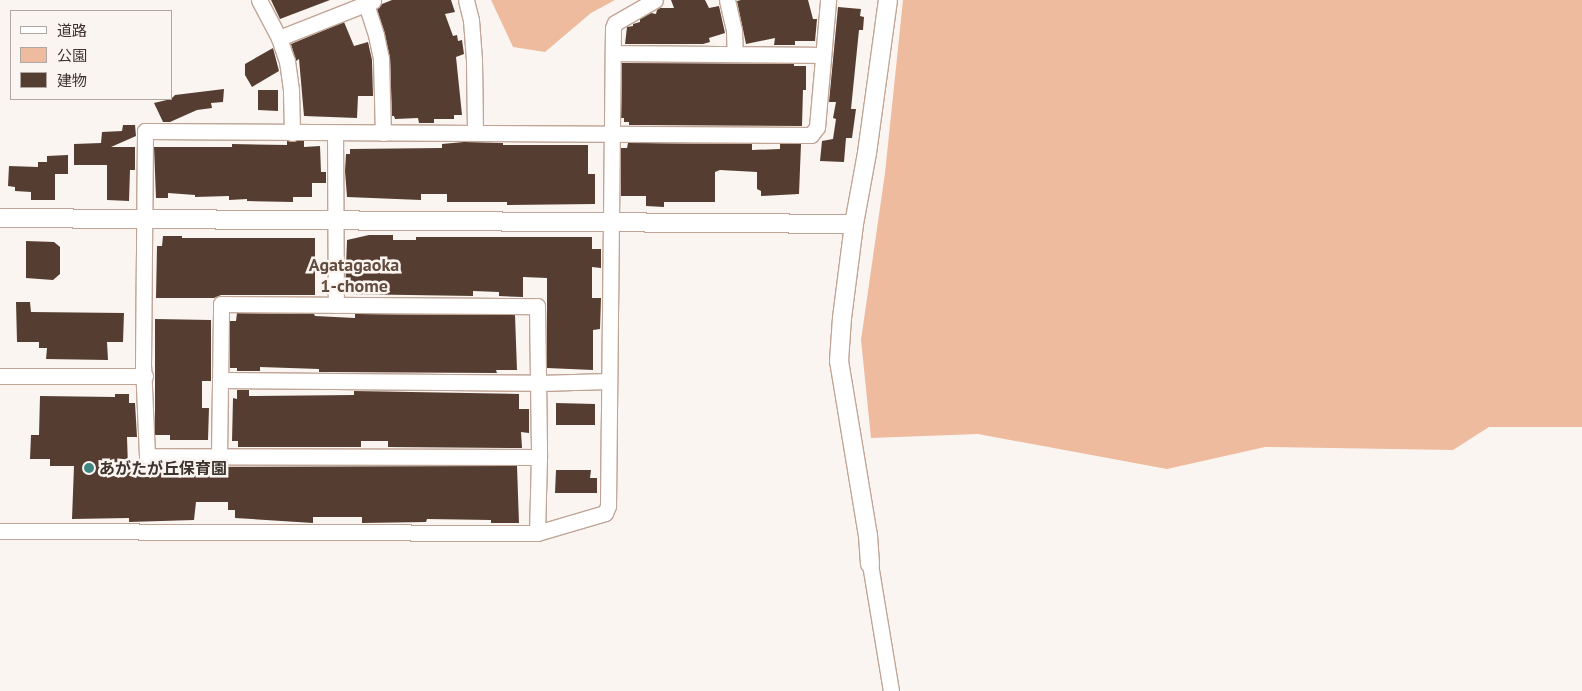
<!DOCTYPE html>
<meta charset="utf-8">
<style>
body{margin:0}
#map{position:relative;width:1582px;height:691px;overflow:hidden;background:#fbf5f2;font-family:"PT Sans","Noto Sans JP",sans-serif}
div>[style]{position:absolute}
.green>*{inset:0;background:#eebb9e}
.building>*{inset:0;background:#553e31}
.roads{filter:drop-shadow(1px 0 #c0a596) drop-shadow(-1px 0 #c0a596) drop-shadow(0 1px #c0a596) drop-shadow(0 -1px #c0a596)}
.minor>*{height:15px;margin:-7.5px;padding:0 7.5px;transform-origin:7.5px;border-radius:7.5px;background:#fff}
.tertiary>*{height:18px;margin:-9px;padding:0 9px;transform-origin:9px;border-radius:9px;background:#fff}
.dots>*{width:14px;height:14px;translate:-50% -50%;box-sizing:border-box;border:2px solid #fbf5f2;border-radius:50%}
span{translate:-50% -50%;white-space:nowrap;text-align:center;line-height:1.15;-webkit-text-stroke:5px #fbf5f2;paint-order:stroke}
.poi-label{font-size:16px;color:#3e332d;font-weight:700}
.left{translate:0 -50%;text-align:left}
.neighbourhood-label{font-size:18px;color:#634b3e;font-weight:700}
.legend{position:absolute;left:10px;top:10px;width:162px;height:90px;box-sizing:border-box;background:#fbf5f2;border:1px solid #afa7a3;margin:0;padding:6px 9px;list-style:none;font-size:15px;color:#3e332d}
.legend li{display:flex;align-items:center;gap:10px;height:25px}
.legend b{width:25px;border:1px solid #afa7a3}
</style>
<div id="map">
<div class="green">
<i style="clip-path:polygon(491px 0,615px 0,591px 13px,545px 52px,513px 47px)"></i>
<i style="clip-path:polygon(903px 0,1582px 0,1582px 427px,1489px 427px,1453px 450px,1265px 447px,1167px 469px,978px 434px,871px 438px,861px 340px,885px 173px)"></i>
</div>
<div class="building">
<i style="clip-path:polygon(271px 0,330px 0,280px 19px)"></i>
<i style="clip-path:polygon(392px 0,451px 0,455px 12px,445px 14px,453px 36px,457px 35px,458px 41px,462px 40px,464px 54px,456px 57px,462px 115px,454px 115px,454px 119px,434px 119px,434px 123px,419px 123px,418px 118px,395px 119px,394px 116px,392px 116px,390px 57px,377px 9px,382px 4px)"></i>
<i style="clip-path:polygon(671px 0,705px 0,709px 8px,719px 6px,725px 33px,709px 38px,710px 42px,703px 44px,625px 44px,627px 27px,633px 26px,633px 24px,640px 22px,640px 19px,651px 13px,656px 14px,657px 10px,660px 8px,674px 8px)"></i>
<i style="clip-path:polygon(741px 0,808px 0,813px 19px,817px 19px,815px 41px,795px 41px,795px 45px,774px 45px,775px 38px,746px 44px,737px 1px)"></i>
<i style="clip-path:polygon(838px 7px,861px 9px,860px 16px,864px 17px,863px 30px,859px 30px,851px 109px,856px 109px,852px 138px,846px 138px,844px 162px,820px 161px,822px 141px,833px 139px,836px 119px,833px 118px,836px 102px,829px 102px)"></i>
<i style="clip-path:polygon(344px 22px,354px 46px,368px 42px,372px 60px,373px 96px,358px 96px,357px 118px,304px 116px,299px 59px,296px 61px,291px 44px)"></i>
<i style="clip-path:polygon(273px 48px,279px 71px,252px 87px,245px 75px,245px 64px)"></i>
<i style="clip-path:polygon(622px 63px,794px 64px,794px 66px,806px 66px,806px 90px,803px 90px,802px 126px,629px 125px,629px 122px,624px 122px,624px 118px,621px 118px)"></i>
<i style="clip-path:polygon(224px 89px,223px 102px,211px 103px,212px 108px,197px 110px,170px 122px,163px 122px,154px 103px,171px 99px,175px 95px)"></i>
<i style="clip-path:polygon(258px 90px,278px 90px,278px 111px,258px 110px)"></i>
<i style="clip-path:polygon(123px 125px,135px 125px,136px 136px,111px 147px,135px 147px,135px 170px,130px 170px,129px 201px,107px 200px,107px 165px,74px 165px,74px 144px,101px 143px,102px 132px,122px 131px)"></i>
<i style="clip-path:polygon(287px 141px,304px 141px,304px 147px,320px 146px,321px 172px,326px 172px,326px 183px,312px 183px,312px 197px,293px 197px,293px 202px,247px 201px,247px 199px,229px 200px,229px 196px,195px 197px,195px 195px,168px 193px,168px 198px,156px 198px,154px 147px,232px 147px,232px 144px,287px 145px)"></i>
<i style="clip-path:polygon(464px 142px,503px 143px,503px 145px,588px 145px,588px 174px,595px 174px,595px 204px,507px 205px,507px 202px,447px 202px,447px 194px,421px 194px,421px 200px,347px 197px,345px 171px,346px 154px,350px 154px,350px 149px,442px 148px,442px 144px)"></i>
<i style="clip-path:polygon(628px 143px,752px 144px,752px 150px,780px 149px,780px 144px,801px 144px,799px 194px,761px 196px,761px 191px,757px 189px,757px 172px,720px 170px,715px 172px,715px 202px,664px 202px,664px 207px,646px 206px,646px 196px,621px 196px,621px 148px,627px 148px)"></i>
<i style="clip-path:polygon(68px 155px,68px 174px,55px 174px,55px 200px,31px 200px,31px 192px,15px 191px,15px 187px,8px 186px,9px 166px,38px 167px,38px 162px,47px 162px,47px 156px)"></i>
<i style="clip-path:polygon(369px 235px,393px 235px,393px 240px,416px 240px,416px 237px,592px 237px,592px 249px,601px 249px,601px 268px,592px 267px,592px 298px,601px 298px,600px 329px,593px 330px,593px 370px,547px 368px,547px 278px,523px 277px,523px 297px,499px 296px,499px 292px,473px 291px,473px 296px,345px 294px,347px 240px)"></i>
<i style="clip-path:polygon(163px 236px,182px 236px,182px 238px,315px 238px,315px 295px,221px 295px,214px 298px,156px 298px,157px 246px,162px 246px)"></i>
<i style="clip-path:polygon(26px 241px,54px 242px,60px 247px,60px 274px,53px 280px,26px 278px)"></i>
<i style="clip-path:polygon(16px 302px,30px 302px,31px 312px,124px 313px,123px 342px,107px 342px,108px 360px,46px 359px,47px 348px,39px 348px,39px 342px,17px 342px)"></i>
<i style="clip-path:polygon(237px 313px,314px 314px,315px 316px,355px 318px,355px 314px,515px 315px,517px 370px,496px 370px,497px 373px,319px 372px,319px 369px,260px 367px,260px 371px,237px 371px,237px 368px,230px 368px,230px 321px,236px 321px)"></i>
<i style="clip-path:polygon(155px 319px,211px 320px,211px 381px,202px 381px,202px 408px,209px 408px,208px 440px,170px 440px,170px 435px,155px 435px)"></i>
<i style="clip-path:polygon(237px 390px,249px 390px,249px 396px,354px 395px,354px 391px,519px 394px,519px 409px,529px 409px,529px 433px,521px 432px,522px 448px,388px 447px,388px 441px,361px 441px,361px 447px,238px 447px,238px 441px,232px 441px,233px 398px,237px 399px)"></i>
<i style="clip-path:polygon(115px 394px,129px 394px,129px 403px,135px 403px,137px 437px,127px 437px,128px 467px,517px 466px,519px 523px,491px 523px,491px 520px,427px 519px,426px 522px,362px 523px,362px 517px,313px 517px,313px 523px,235px 518px,235px 510px,228px 510px,228px 502px,196px 502px,194px 520px,129px 522px,129px 518px,72px 519px,74px 466px,50px 466px,50px 459px,30px 459px,31px 435px,39px 435px,40px 396px,115px 397px)"></i>
<i style="clip-path:polygon(556px 403px,595px 404px,595px 425px,556px 425px)"></i>
<i style="clip-path:polygon(556px 470px,591px 470px,590px 478px,597px 478px,597px 493px,555px 493px)"></i>
</div>
<div class="roads">
<div class="minor">
<i style="left:259px;top:0;width:43px;rotate:62.2deg"></i>
<i style="left:279px;top:38px;width:24px;rotate:71deg"></i>
<i style="left:287px;top:61px;width:30px;rotate:82deg"></i>
<i style="left:291px;top:91px;width:42px;rotate:88.6deg"></i>
<i style="left:466px;top:0;width:21px;rotate:76deg"></i>
<i style="left:471px;top:20px;width:40px;rotate:85.7deg"></i>
<i style="left:474px;top:60px;width:73px;rotate:89.2deg"></i>
<i style="left:727px;top:0;width:32px;rotate:77deg"></i>
<i style="left:734px;top:31px;width:23px;rotate:88deg"></i>
<i style="left:366px;top:4px;width:33px;rotate:72deg"></i>
<i style="left:376px;top:35px;width:25px;rotate:78deg"></i>
<i style="left:381px;top:59px;width:74px;rotate:88.5deg"></i>
<i style="left:279px;top:38px;width:101px;rotate:-21.5deg"></i>
<i style="left:613px;top:53px;width:210px;rotate:0.5deg"></i>
<i style="left:335px;top:133px;width:172px;rotate:89.7deg"></i>
<i style="left:0;top:376px;width:145px"></i>
<i style="left:220px;top:380px;width:319px;rotate:0.5deg"></i>
<i style="left:539px;top:383px;width:70px;rotate:-1.6deg"></i>
<i style="left:219px;top:456px;width:152px;rotate:-89.2deg"></i>
<i style="left:221px;top:304px;width:316px;rotate:0.4deg"></i>
<i style="left:537px;top:306px;width:151px;rotate:89.2deg"></i>
<i style="left:539px;top:457px;width:76px;rotate:91.5deg"></i>
<i style="left:539px;top:457px;width:392px;rotate:-179.9deg"></i>
<i style="left:147px;top:456px;width:91px;rotate:-92.5deg"></i>
<i style="left:143px;top:365px;width:234px;rotate:-89.5deg"></i>
<i style="left:145px;top:131px;width:666px;rotate:0.34deg"></i>
<i style="left:811px;top:135px;width:10px;rotate:-53deg"></i>
<i style="left:817px;top:127px;width:127px;rotate:-85deg"></i>
<i style="left:0;top:531px;width:537px;rotate:0.21deg"></i>
<i style="left:537px;top:533px;width:71px;rotate:-16.4deg"></i>
<i style="left:605px;top:513px;width:8px;rotate:-67deg"></i>
<i style="left:608px;top:506px;width:478px;rotate:-89.4deg"></i>
<i style="left:613px;top:28px;width:5px;rotate:-68deg"></i>
<i style="left:615px;top:23px;width:46px;rotate:-29.9deg"></i>
<i style="left:870px;top:564px;width:129px;rotate:80.6deg"></i>
</div>
<div class="tertiary">
<i style="left:0;top:218px;width:854px;rotate:0.4deg"></i>
<i style="left:870px;top:564px;width:28px;rotate:-94deg"></i>
<i style="left:868px;top:536px;width:177px;rotate:-99.4deg"></i>
<i style="left:839px;top:361px;width:43px;rotate:-86deg"></i>
<i style="left:842px;top:318px;width:95px;rotate:-82.7deg"></i>
<i style="left:854px;top:224px;width:72px;rotate:-79.6deg"></i>
<i style="left:867px;top:153px;width:154px;rotate:-82.2deg"></i>
</div>
</div>
<div class="dots">
<i style="left:89px;top:468px;background:#3f8681"></i>
</div>
<div class="poi-label">
<span class="left" style="left:99px;top:468px">あがたが丘保育園</span>
</div>
<div class="neighbourhood-label">
<span style="left:354px;top:276px">Agatagaoka<br>1-chome</span>
</div>
<ul class="legend">
<li><b style="height:6px;background:#fff"></b>道路</li>
<li><b style="height:14px;background:#eebb9e"></b>公園</li>
<li><b style="height:14px;background:#553e31"></b>建物</li>
</ul>
</div>
